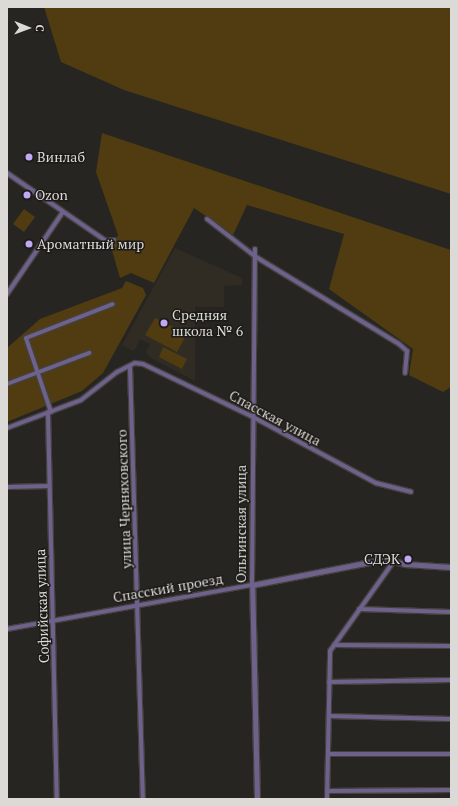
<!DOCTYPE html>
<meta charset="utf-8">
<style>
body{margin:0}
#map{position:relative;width:458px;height:806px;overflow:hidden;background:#262521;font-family:"PT Serif",serif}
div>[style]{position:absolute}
.built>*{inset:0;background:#302c23}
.green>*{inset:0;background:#503c10}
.roads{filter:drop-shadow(1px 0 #43423e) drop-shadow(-1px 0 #43423e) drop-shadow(0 1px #43423e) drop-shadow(0 -1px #43423e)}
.minor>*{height:4px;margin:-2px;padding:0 2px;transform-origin:2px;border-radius:2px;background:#6e618b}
.tertiary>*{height:5px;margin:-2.5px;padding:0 2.5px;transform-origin:2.5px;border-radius:2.5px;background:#6e618b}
.dots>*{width:11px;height:11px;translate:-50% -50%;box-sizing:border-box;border:2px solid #1d1b18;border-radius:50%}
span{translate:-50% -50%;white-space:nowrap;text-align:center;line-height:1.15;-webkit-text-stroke:3px #1d1b18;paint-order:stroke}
.poi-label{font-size:14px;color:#dbdad7}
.left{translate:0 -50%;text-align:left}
.right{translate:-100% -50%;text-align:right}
.street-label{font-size:14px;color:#dbdad7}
.frame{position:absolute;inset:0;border:8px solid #dbdad7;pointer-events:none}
.north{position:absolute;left:8px;top:8px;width:40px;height:40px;-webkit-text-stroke:3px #1d1b18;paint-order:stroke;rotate:91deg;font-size:11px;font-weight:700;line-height:16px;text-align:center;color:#dbdad7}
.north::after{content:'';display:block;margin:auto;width:14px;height:18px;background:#dbdad7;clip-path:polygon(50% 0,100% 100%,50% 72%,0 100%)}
</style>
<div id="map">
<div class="built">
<i style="clip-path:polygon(175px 248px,242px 278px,242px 285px,224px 286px,224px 307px,195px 307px,195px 381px,149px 357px,146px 352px,150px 344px,140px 339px,134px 351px,122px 345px)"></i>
</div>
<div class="green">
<i style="clip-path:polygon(44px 7px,451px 7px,451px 194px,124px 90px,61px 62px)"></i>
<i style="clip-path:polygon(102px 133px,451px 250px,451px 387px,443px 392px,409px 375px,413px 349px,329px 289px,344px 234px,247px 205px,233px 235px,194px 208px,154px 283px,131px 273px,120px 278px,111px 247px,118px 235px,96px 172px)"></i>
<i style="clip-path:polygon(24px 209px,35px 217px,24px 232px,13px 224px)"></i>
<i style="clip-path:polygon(126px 281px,143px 288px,146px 295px,103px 373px,82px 391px,7px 422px,7px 348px,40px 319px,122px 288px)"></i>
<i style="clip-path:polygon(155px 318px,187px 334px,177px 352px,145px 335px)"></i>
<i style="clip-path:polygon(163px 347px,187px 359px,182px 369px,159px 357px)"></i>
</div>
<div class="roads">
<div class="minor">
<i style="left:7px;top:173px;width:120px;rotate:34.5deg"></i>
<i style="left:106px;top:241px;width:8px;rotate:-7deg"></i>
<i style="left:207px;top:219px;width:62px;rotate:37.8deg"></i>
<i style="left:256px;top:257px;width:167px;rotate:31.3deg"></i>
<i style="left:399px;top:344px;width:11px;rotate:41deg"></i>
<i style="left:407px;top:351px;width:22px;rotate:95deg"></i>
<i style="left:7px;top:294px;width:99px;rotate:-55.7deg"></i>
<i style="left:130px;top:366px;width:433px;rotate:88.3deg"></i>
<i style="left:7px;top:384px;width:88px;rotate:-20.7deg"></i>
<i style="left:48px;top:412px;width:387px;rotate:88.7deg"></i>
<i style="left:51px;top:412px;width:78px;rotate:-108.7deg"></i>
<i style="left:26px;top:338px;width:93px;rotate:-21.3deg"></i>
<i style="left:7px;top:428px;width:79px;rotate:-20.7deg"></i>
<i style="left:81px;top:400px;width:46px;rotate:-37.9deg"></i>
<i style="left:117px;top:372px;width:20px;rotate:-27deg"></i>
<i style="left:135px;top:363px;width:8px;rotate:7deg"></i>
<i style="left:143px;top:364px;width:122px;rotate:25.7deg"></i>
<i style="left:253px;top:417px;width:140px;rotate:28.2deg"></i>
<i style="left:376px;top:483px;width:36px;rotate:14deg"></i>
<i style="left:7px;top:487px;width:42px;rotate:-1.4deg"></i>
<i style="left:359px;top:609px;width:92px;rotate:1.9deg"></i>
<i style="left:7px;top:629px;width:249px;rotate:-10.2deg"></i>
<i style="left:252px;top:585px;width:336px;rotate:-89.5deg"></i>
<i style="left:334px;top:645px;width:117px;rotate:0.5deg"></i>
<i style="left:329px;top:682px;width:122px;rotate:-0.9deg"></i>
<i style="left:329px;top:716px;width:122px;rotate:1.4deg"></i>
<i style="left:328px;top:754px;width:123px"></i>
<i style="left:327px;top:791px;width:124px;rotate:-0.5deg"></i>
<i style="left:327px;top:799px;width:148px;rotate:-88.8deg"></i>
<i style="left:330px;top:651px;width:110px;rotate:-54.6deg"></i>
</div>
<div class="tertiary">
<i style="left:257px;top:799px;width:214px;rotate:-91.3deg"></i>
<i style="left:252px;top:585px;width:136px;rotate:-11deg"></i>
<i style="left:386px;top:559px;width:20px;rotate:15deg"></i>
<i style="left:405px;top:564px;width:46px;rotate:3.7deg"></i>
</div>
</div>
<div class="dots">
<i style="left:29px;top:157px;background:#c0a8f4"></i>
<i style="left:27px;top:195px;background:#c0a8f4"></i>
<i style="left:29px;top:244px;background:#c0a8f4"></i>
<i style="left:164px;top:323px;background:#c0a8f4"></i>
<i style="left:408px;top:559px;background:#c0a8f4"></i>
</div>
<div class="poi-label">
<span class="left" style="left:37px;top:157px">Винлаб</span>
<span class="left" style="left:35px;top:195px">Ozon</span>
<span class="left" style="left:37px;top:244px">Ароматный мир</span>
<span class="left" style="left:172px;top:323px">Средняя<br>школа № 6</span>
<span class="right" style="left:400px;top:559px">СДЭК</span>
</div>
<div class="street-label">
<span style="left:275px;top:418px;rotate:28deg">Спасская улица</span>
<span style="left:124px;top:499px;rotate:-92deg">улица Черняховского</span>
<span style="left:241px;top:524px;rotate:-90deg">Ольгинская улица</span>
<span style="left:168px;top:588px;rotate:-10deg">Спасский проезд</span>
<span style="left:42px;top:606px;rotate:-92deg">Софийская улица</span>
</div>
<div class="frame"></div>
<div class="north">С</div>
</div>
